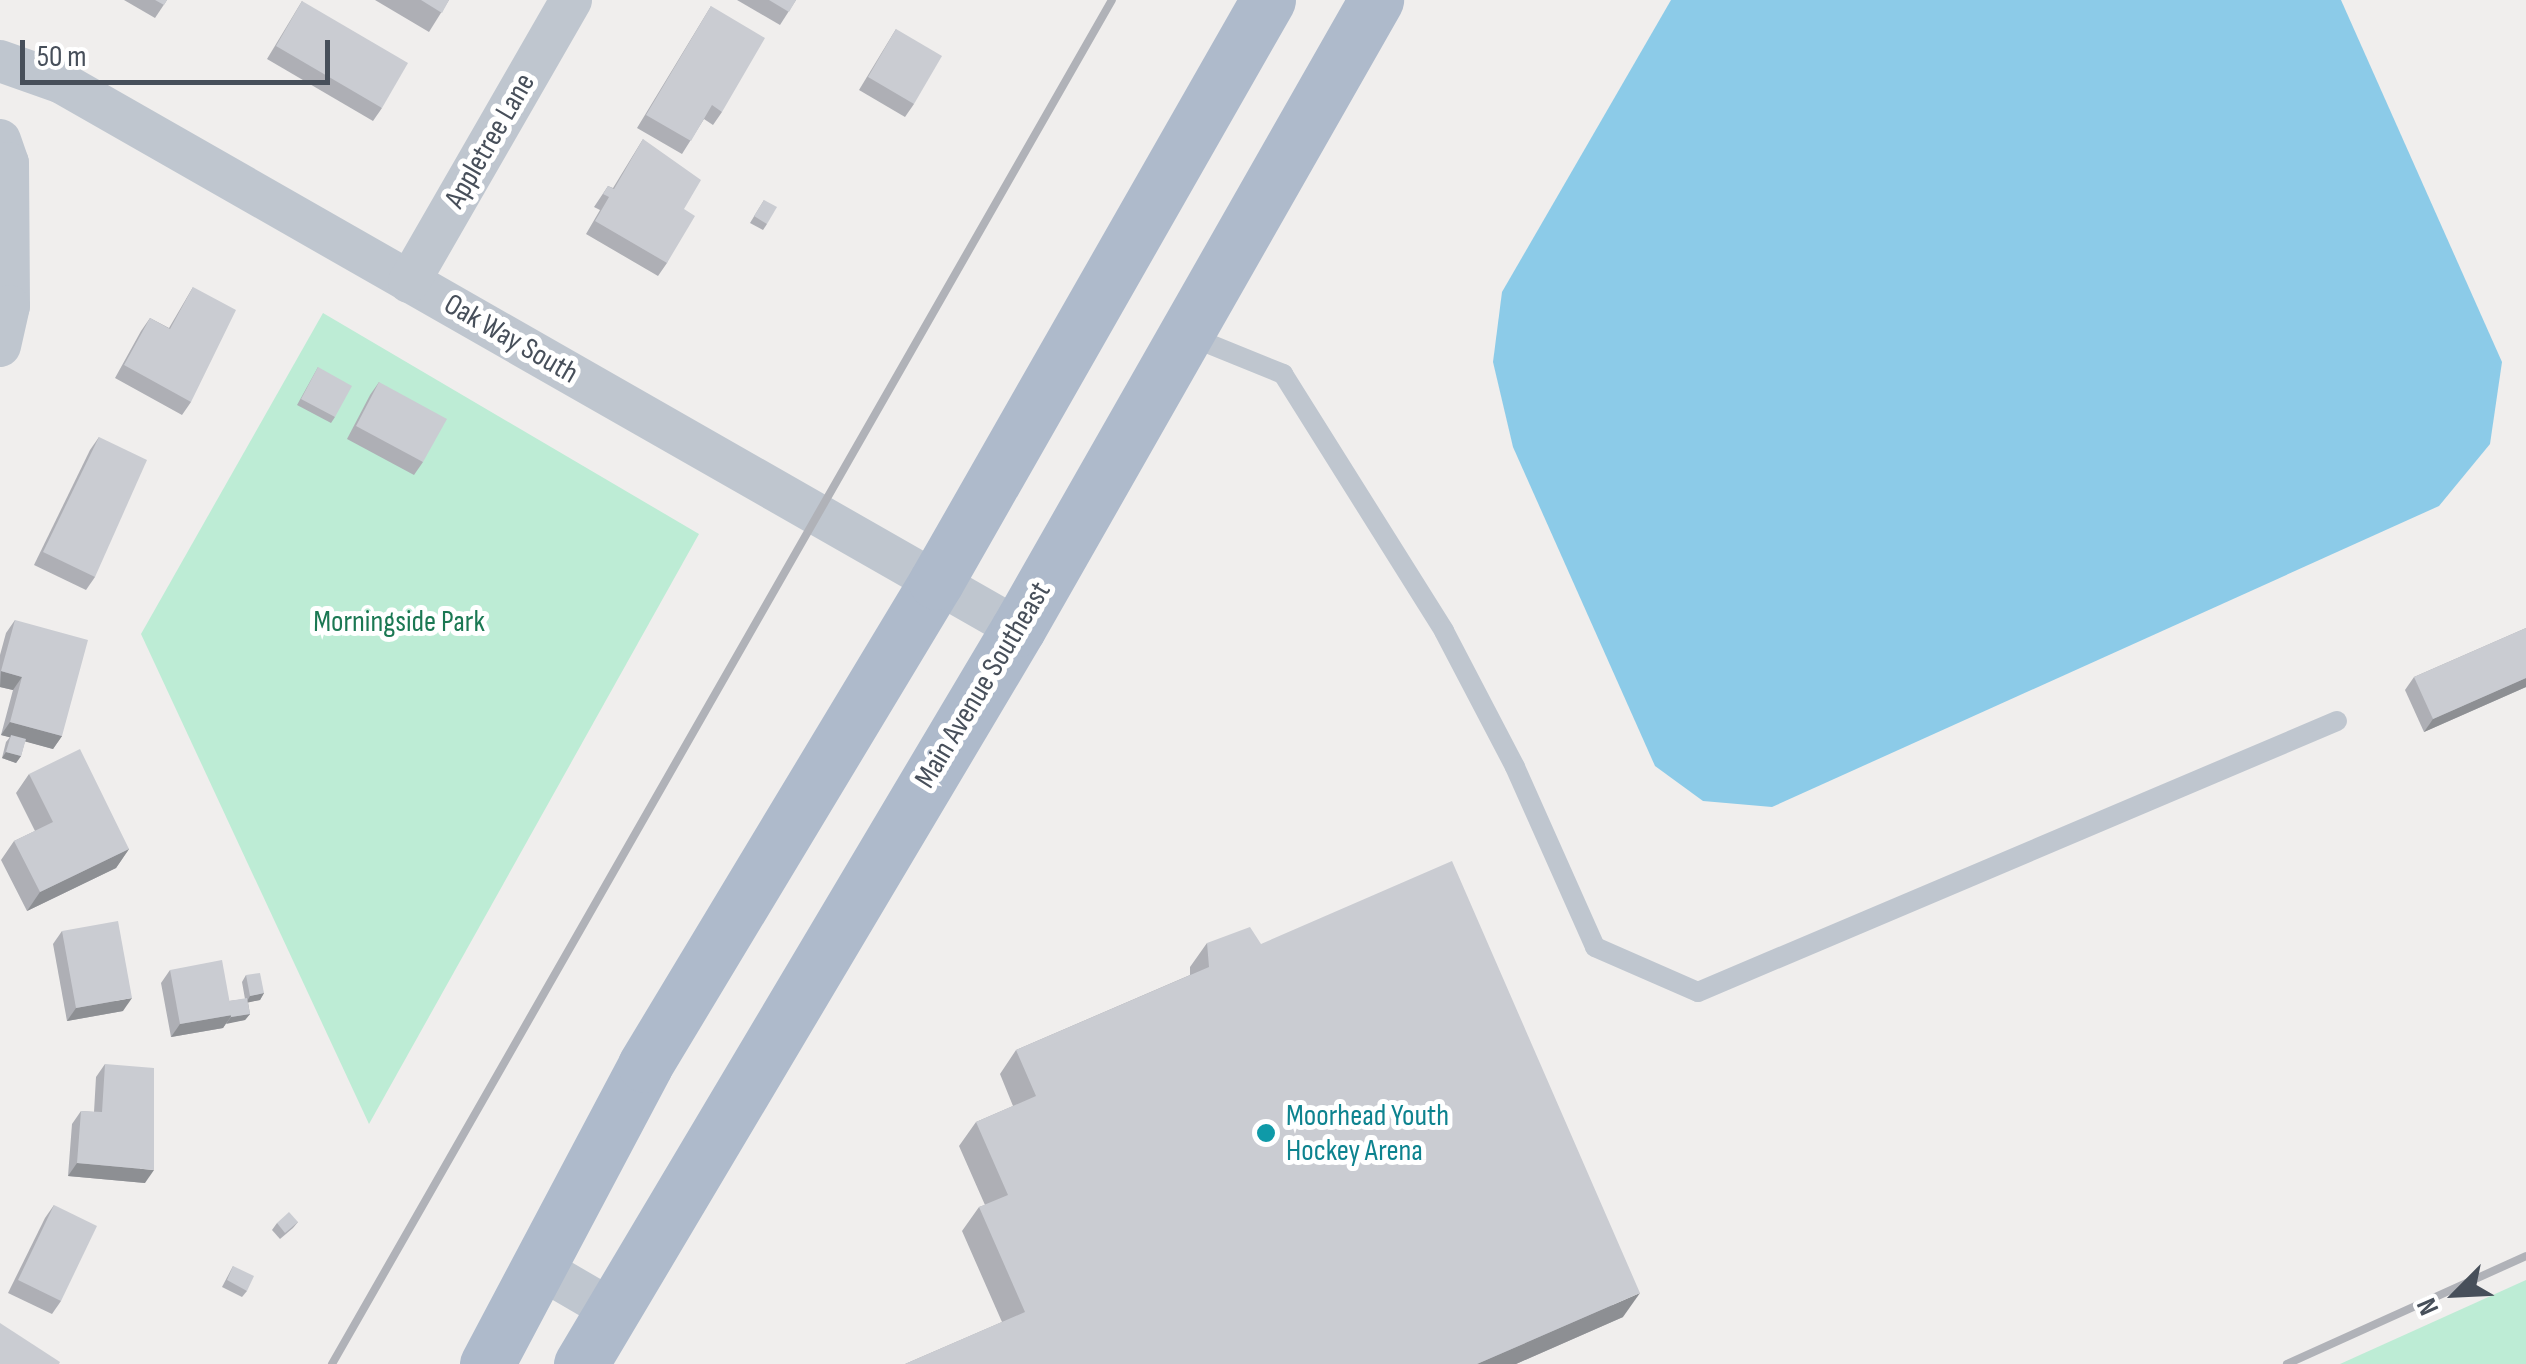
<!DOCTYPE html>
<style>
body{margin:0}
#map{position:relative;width:2526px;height:1364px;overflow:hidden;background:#f0eeed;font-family:"Sofia Sans Condensed",sans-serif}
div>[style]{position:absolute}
.green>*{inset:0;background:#bdecd5}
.water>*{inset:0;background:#8ccbe8}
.service>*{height:20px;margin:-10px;padding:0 10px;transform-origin:10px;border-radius:10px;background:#bfc6cf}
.minor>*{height:42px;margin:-21px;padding:0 21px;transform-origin:21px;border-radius:21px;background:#bfc6cf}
.primary>*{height:55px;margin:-27.5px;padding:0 27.5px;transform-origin:27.5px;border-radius:27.5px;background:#aebacb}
.rail>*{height:8px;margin:-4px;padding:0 4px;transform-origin:4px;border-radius:4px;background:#b0b2b8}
.wall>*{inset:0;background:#aeafb5}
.shaded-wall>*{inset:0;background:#8d8f93}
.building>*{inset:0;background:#caccd2}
.dots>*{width:28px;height:28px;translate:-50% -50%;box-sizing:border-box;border:5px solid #fff;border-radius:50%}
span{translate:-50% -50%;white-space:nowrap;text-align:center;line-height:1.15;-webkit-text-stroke:10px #fff;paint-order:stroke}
.street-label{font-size:30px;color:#474f5a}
.park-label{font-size:30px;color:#1b7853}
.culture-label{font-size:30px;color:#0d838f}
.left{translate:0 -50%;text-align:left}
.north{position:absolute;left:2406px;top:1244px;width:100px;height:100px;-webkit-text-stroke:8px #fff;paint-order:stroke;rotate:246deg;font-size:28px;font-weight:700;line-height:40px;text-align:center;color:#474f5a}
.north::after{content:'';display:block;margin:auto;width:35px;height:45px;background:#474f5a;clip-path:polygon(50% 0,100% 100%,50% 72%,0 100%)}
.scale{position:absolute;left:20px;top:40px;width:310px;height:45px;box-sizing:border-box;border:5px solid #474f5a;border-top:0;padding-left:12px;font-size:30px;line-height:35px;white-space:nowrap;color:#474f5a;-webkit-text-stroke:8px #fff;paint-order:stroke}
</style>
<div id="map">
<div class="green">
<i style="clip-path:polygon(323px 313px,699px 534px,369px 1124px,141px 634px)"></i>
<i style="clip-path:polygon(2526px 1280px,2526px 1364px,2340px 1364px)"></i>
</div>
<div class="water">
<i style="clip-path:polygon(1671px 0,2341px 0,2502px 362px,2490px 444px,2439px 506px,1772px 807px,1703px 801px,1655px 766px,1513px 447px,1493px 362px,1502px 292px)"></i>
</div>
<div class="service">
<i style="left:1187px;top:335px;width:104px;rotate:22.1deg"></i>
<i style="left:1283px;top:374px;width:303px;rotate:57.9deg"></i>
<i style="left:1444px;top:631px;width:153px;rotate:62.4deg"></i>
<i style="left:1515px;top:767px;width:197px;rotate:66deg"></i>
<i style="left:1595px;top:947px;width:112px;rotate:23.6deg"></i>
<i style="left:1698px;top:992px;width:694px;rotate:-22.98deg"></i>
</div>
<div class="minor">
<i style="left:0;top:61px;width:66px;rotate:19.5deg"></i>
<i style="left:62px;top:83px;width:1101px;rotate:29.73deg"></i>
<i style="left:0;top:140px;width:24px;rotate:71deg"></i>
<i style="left:8px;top:163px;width:143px;rotate:89.6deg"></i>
<i style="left:9px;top:306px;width:41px;rotate:102.7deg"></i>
<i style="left:409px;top:282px;width:325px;rotate:-60.1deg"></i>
<i style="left:538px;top:1267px;width:86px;rotate:30.2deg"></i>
</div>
<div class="primary">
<i style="left:487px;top:1364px;width:338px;rotate:-62.1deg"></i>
<i style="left:645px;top:1065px;width:564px;rotate:-58.93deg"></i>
<i style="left:936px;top:582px;width:670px;rotate:-60.3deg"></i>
<i style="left:581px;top:1364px;width:855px;rotate:-59.27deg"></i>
<i style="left:1018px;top:629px;width:724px;rotate:-60.35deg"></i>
</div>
<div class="rail">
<i style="left:332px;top:1364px;width:1571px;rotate:-60.24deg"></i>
<i style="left:2287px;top:1364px;width:262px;rotate:-24.3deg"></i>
</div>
<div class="wall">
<i style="clip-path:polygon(124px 0,167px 0,155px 18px)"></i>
<i style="clip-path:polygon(375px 0,449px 0,429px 32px)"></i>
<i style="clip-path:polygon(737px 0,796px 0,780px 25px)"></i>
<i style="clip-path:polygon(302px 1px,382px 108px,373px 121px,267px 59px)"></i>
<i style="clip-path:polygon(711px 6px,722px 112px,713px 125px,704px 119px,682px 154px,637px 128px)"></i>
<i style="clip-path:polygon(896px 29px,914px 104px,905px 117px,859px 90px)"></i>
<i style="clip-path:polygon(643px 139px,684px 209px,667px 263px,658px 276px,586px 234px,600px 210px,594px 207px,608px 186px,613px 188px)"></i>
<i style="clip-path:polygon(764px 200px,767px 224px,763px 230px,750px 223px)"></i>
<i style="clip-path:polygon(193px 287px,191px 402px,182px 415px,115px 378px,141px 331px,150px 318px,169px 328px)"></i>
<i style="clip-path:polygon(318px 367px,335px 417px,331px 423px,297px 405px)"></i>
<i style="clip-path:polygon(379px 382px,423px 462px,414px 475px,347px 439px,370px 395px)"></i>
<i style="clip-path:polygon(99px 437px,95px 577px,86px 590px,34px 565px,90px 450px)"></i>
<i style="clip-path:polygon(15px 620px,62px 736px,53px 749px,25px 741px,21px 756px,16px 763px,2px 758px,6px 742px,10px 737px,1px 735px,13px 690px,0 687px,0 655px,6px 633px)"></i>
<i style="clip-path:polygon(2526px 628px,2526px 687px,2424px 732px,2405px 690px,2414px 677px)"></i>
<i style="clip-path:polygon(29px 774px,129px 849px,116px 868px,27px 911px,1px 860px,14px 841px,35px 831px,16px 793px)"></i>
<i style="clip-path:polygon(62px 931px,123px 1011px,67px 1021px,53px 944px)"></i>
<i style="clip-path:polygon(1207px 943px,1261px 944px,1623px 1317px,1516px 1364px,905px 1364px,1002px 1322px,962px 1231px,979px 1207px,985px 1205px,959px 1146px,976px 1122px,1013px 1106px,1000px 1074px,1016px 1050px,1190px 975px,1190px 967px)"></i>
<i style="clip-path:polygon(170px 970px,229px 1001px,245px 999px,242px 982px,246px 975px,264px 993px,260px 1000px,248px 1002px,250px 1014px,245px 1020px,226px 1023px,223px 1028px,171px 1037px,161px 983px)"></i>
<i style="clip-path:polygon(105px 1064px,145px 1183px,68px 1176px,72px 1124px,81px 1111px,94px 1112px,96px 1077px)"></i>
<i style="clip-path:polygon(54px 1205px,61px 1301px,52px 1314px,8px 1293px,45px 1218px)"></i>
<i style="clip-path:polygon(298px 1222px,293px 1228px,280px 1239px,272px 1230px,277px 1223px)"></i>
<i style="clip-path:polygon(233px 1266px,247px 1291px,242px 1297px,222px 1287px)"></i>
</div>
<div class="shaded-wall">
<i style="clip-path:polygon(1px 671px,22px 677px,13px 690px,0 687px)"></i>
<i style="clip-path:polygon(2526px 678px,2526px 687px,2424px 732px,2433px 719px)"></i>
<i style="clip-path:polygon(10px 722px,62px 736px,53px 749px,1px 735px)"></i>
<i style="clip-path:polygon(6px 752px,21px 756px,16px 763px,2px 758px)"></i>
<i style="clip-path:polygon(129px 849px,116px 868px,27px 911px,40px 892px)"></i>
<i style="clip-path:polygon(264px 993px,260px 1000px,246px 1003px,250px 996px)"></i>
<i style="clip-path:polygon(132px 998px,123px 1011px,67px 1021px,76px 1008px)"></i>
<i style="clip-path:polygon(250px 1014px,245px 1020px,226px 1024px,231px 1017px)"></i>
<i style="clip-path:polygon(232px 1015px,223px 1028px,171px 1037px,180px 1024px)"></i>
<i style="clip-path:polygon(77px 1163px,154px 1170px,145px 1183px,68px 1176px)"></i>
<i style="clip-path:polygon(1640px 1293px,1623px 1317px,1516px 1364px,1477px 1364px)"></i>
</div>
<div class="building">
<i style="clip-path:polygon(155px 0,167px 0,164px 5px)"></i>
<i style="clip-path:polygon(421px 0,449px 0,442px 13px)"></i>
<i style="clip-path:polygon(769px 0,796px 0,789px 12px)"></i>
<i style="clip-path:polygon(302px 1px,408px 63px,382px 108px,276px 46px)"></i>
<i style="clip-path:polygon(711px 6px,765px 38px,722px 112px,712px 105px,691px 141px,646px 115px)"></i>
<i style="clip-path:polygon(896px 29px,942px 56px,914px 104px,868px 77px)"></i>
<i style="clip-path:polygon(643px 139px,701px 180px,684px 209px,695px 216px,667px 263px,595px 221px,609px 197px,603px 194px,608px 186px,614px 189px)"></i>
<i style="clip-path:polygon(764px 200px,777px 207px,767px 224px,754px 216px)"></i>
<i style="clip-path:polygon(193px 287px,236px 310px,191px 402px,124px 365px,150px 318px,170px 329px)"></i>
<i style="clip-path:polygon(318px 367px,352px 386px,335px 417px,301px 399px)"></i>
<i style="clip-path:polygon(379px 382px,447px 419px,423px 462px,356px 426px)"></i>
<i style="clip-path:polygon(99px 437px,147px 460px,95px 577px,43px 552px)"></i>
<i style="clip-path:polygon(15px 620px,88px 640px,62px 736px,10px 722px,22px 677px,1px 671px)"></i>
<i style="clip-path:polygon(2526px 628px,2526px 678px,2433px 719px,2414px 677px)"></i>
<i style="clip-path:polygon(11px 735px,26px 739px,21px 756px,6px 752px)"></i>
<i style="clip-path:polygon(80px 749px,129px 849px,40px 892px,14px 841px,53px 822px,29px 774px)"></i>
<i style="clip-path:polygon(1452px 861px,1640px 1293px,1477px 1364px,905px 1364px,1025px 1312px,979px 1207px,1008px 1195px,976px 1122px,1036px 1096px,1016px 1050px,1209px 967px,1207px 943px,1250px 927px,1261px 944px)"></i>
<i style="clip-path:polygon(118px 921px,132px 998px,76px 1008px,62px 931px)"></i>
<i style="clip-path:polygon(222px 960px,232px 1015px,180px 1024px,170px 970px)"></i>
<i style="clip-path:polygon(260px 973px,264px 993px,250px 996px,246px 975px)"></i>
<i style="clip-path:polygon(247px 998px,250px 1014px,231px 1017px,229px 1001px)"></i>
<i style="clip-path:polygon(105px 1064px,154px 1068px,154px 1170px,77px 1163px,81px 1111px,102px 1112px)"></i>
<i style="clip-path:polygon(54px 1205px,97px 1226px,61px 1301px,18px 1280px)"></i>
<i style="clip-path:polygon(289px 1212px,298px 1222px,285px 1233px,277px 1223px)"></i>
<i style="clip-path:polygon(233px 1266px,254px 1276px,247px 1291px,227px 1280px)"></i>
<i style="clip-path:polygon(0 1323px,60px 1362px,59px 1364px,0 1364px)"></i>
</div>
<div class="dots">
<i style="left:1266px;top:1133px;background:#0f9aa8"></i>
</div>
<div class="street-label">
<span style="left:490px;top:141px;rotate:-60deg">Appletree Lane</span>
<span style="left:511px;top:339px;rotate:30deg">Oak Way South</span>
<span style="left:983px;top:685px;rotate:-59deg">Main Avenue Southeast</span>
</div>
<div class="park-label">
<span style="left:399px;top:622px">Morningside Park</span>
</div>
<div class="culture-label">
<span class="left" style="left:1286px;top:1133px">Moorhead Youth<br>Hockey Arena</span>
</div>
<div class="north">N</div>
<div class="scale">50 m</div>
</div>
